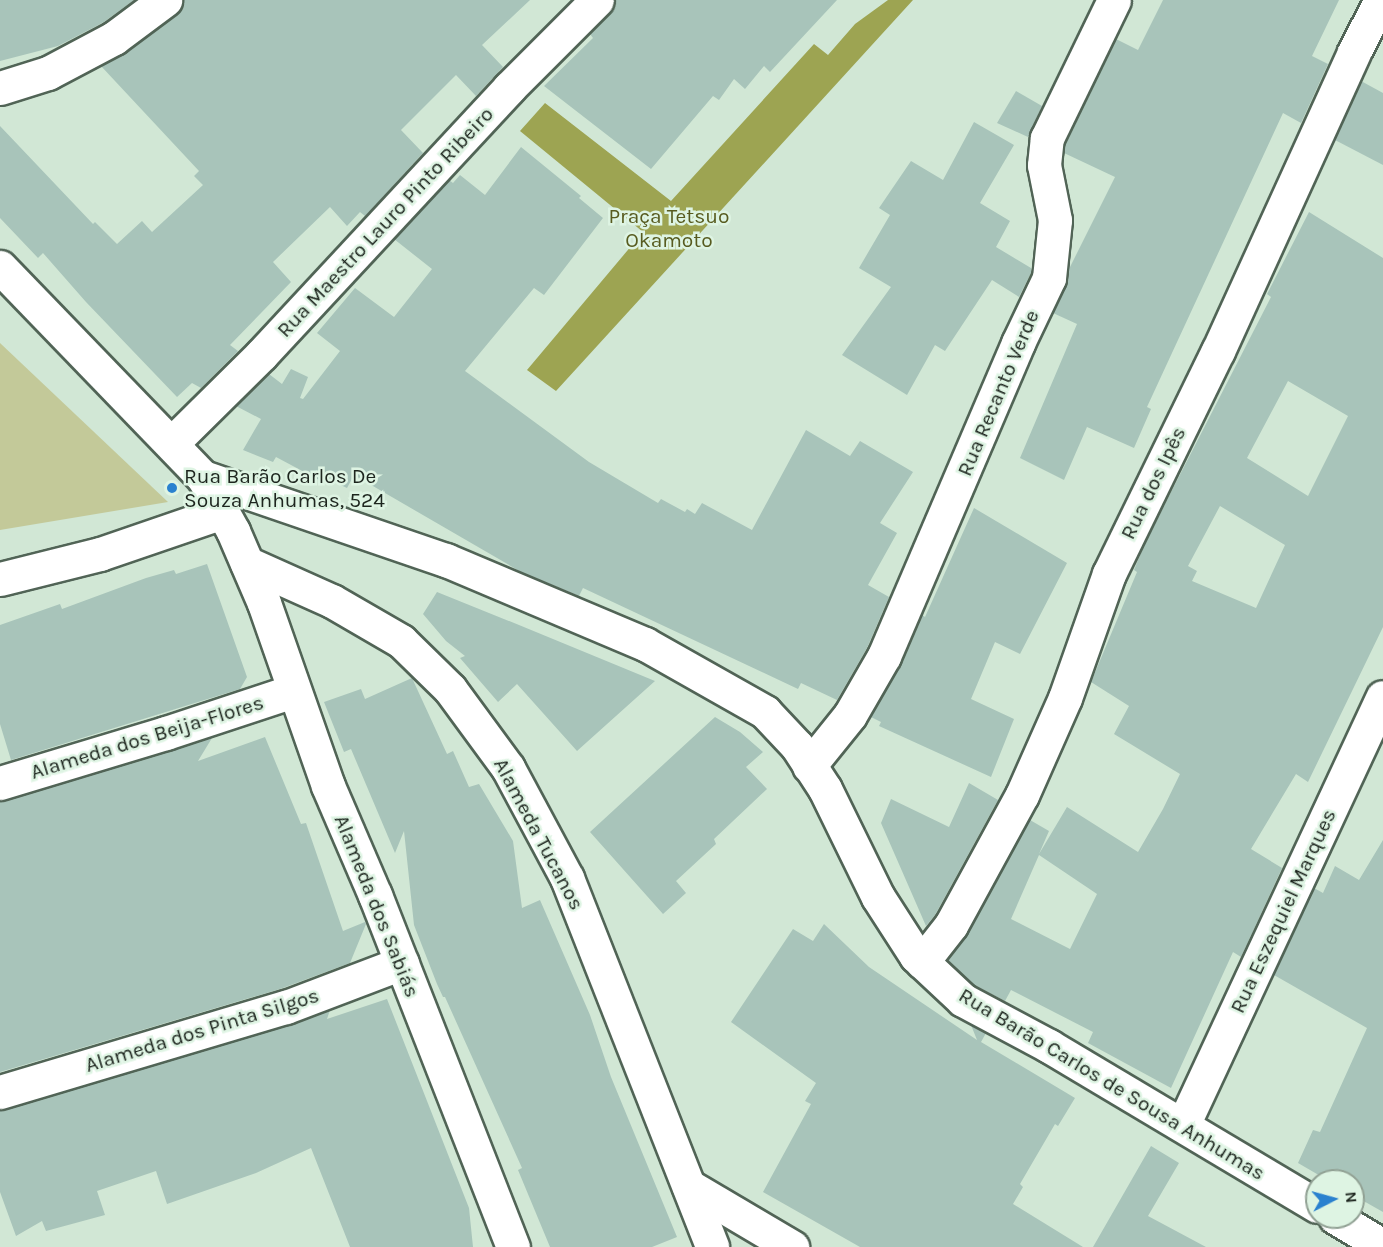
<!DOCTYPE html>
<meta charset="utf-8">
<style>
body{margin:0}
#map{position:relative;width:1383px;height:1247px;overflow:hidden;background:#d1e7d5;font-family:Karla,sans-serif}
div>[style]{position:absolute}
.green>*{inset:0;background:#c3c999}
.forest>*{inset:0;background:#9da452}
.building>*{inset:0;background:#a8c4ba}
.roads{filter:drop-shadow(2px 0 #516456) drop-shadow(-2px 0 #516456) drop-shadow(0 2px #516456) drop-shadow(0 -2px #516456)}
.minor>*{height:33px;margin:-16.5px;padding:0 16.5px;transform-origin:16.5px;border-radius:16.5px;background:#fff}
.dots>*{width:16px;height:16px;translate:-50% -50%;box-sizing:border-box;border:3px solid #def4e3;border-radius:50%}
span{translate:-50% -50%;white-space:nowrap;text-align:center;line-height:1.15;-webkit-text-stroke:5px #def4e3;paint-order:stroke}
.park-label{font-size:21px;color:#575b1f}
.street-label{font-size:21px;color:#1d251e}
.poi-label{font-size:21px;color:#1d251e}
.left{translate:0 -50%;text-align:left}
.north{position:absolute;left:1305px;top:1169px;width:60px;height:60px;box-sizing:border-box;background:#def4e3;border:2px solid #91a194;border-radius:50%;rotate:84deg;font-size:16px;font-weight:700;line-height:24px;text-align:center;color:#1d251e}
.north::after{content:'';display:block;margin:auto;width:21px;height:27px;background:#2a81cf;clip-path:polygon(50% 0,100% 100%,50% 72%,0 100%)}
</style>
<div id="map">
<div class="green">
<i style="clip-path:polygon(0 343px,168px 502px,0 530px)"></i>
</div>
<div class="forest">
<i style="clip-path:polygon(888px 0,913px 0,556px 391px,527px 370px,643px 232px,520px 131px,545px 103px,671px 201px,814px 44px,828px 55px,855px 24px)"></i>
</div>
<div class="building">
<i style="clip-path:polygon(0 0,134px 0,104px 22px,58px 46px,0 61px)"></i>
<i style="clip-path:polygon(183px 0,530px 0,482px 45px,503px 67px,476px 96px,456px 75px,401px 130px,423px 153px,365px 216px,360px 212px,347px 226px,330px 207px,273px 262px,291px 282px,230px 345px,238px 351px,201px 388px,192px 383px,177px 397px,86px 302px,43px 253px,38px 258px,0 218px,0 126px,93px 224px,95px 222px,117px 244px,142px 221px,152px 232px,203px 185px,194px 176px,199px 171px,101px 66px,125px 53px,176px 15px)"></i>
<i style="clip-path:polygon(615px 0,837px 0,770px 72px,764px 66px,745px 89px,734px 79px,719px 100px,713px 96px,651px 169px,544px 86px,593px 38px,590px 34px,611px 13px)"></i>
<i style="clip-path:polygon(1163px 0,1339px 0,1312px 56px,1328px 64px,1301px 123px,1283px 113px,1147px 407px,1151px 409px,1134px 448px,1087px 427px,1064px 480px,1020px 458px,1077px 324px,1053px 313px,1066px 286px,1069px 269px,1115px 177px,1064px 153px,1065px 143px,1116px 39px,1138px 50px)"></i>
<i style="clip-path:polygon(1361px 81px,1383px 93px,1383px 165px,1335px 140px)"></i>
<i style="clip-path:polygon(1016px 91px,1042px 106px,1028px 137px,997px 123px)"></i>
<i style="clip-path:polygon(974px 122px,1014px 145px,980px 203px,1010px 221px,996px 247px,1031px 268px,1031px 273px,1019px 297px,992px 280px,945px 351px,935px 345px,907px 395px,842px 355px,891px 287px,859px 268px,890px 215px,879px 208px,911px 161px,943px 180px)"></i>
<i style="clip-path:polygon(521px 147px,581px 196px,579px 198px,603px 218px,544px 295px,534px 288px,465px 371px,589px 462px,658px 503px,661px 499px,685px 512px,687px 509px,695px 514px,702px 503px,752px 530px,806px 430px,850px 456px,860px 441px,913px 472px,880px 523px,897px 533px,868px 585px,889px 597px,867px 648px,837px 700px,801px 683px,798px 689px,583px 588px,579px 596px,521px 572px,354px 475px,347px 488px,326px 478px,323px 482px,276px 457px,273px 462px,243px 450px,261px 419px,236px 406px,269px 374px,282px 384px,291px 369px,308px 377px,300px 398px,303px 399px,340px 351px,317px 333px,355px 288px,394px 317px,432px 269px,394px 239px,449px 180px,453px 183px,460px 175px,485px 195px)"></i>
<i style="clip-path:polygon(evenodd,1309px 212px,1383px 258px,1383px 627px,1308px 782px,1296px 774px,1251px 849px,1282px 868px,1241px 957px,1233px 952px,1171px 1088px,1088px 1043px,1093px 1032px,1011px 990px,1005px 1001px,974px 985px,948px 960px,967px 934px,1030px 820px,1049px 831px,1039px 854px,1067px 807px,1138px 852px,1163px 809px,1180px 774px,1114px 734px,1129px 706px,1091px 682px,1137px 572px,1134px 570px,1145px 543px,1271px 297px,1267px 294px,1309px 212px,1288px 381px,1348px 416px,1308px 496px,1247px 458px,1288px 381px,1309px 212px,1220px 506px,1285px 545px,1256px 608px,1192px 581px,1197px 571px,1188px 566px,1220px 506px,1309px 212px,1039px 855px,1097px 894px,1070px 949px,1011px 919px,1039px 855px)"></i>
<i style="clip-path:polygon(974px 508px,1067px 563px,1020px 654px,995px 642px,971px 699px,1014px 719px,991px 777px,879px 726px,881px 722px,871px 717px,900px 665px,922px 615px,925px 617px)"></i>
<i style="clip-path:polygon(207px 564px,247px 677px,240px 689px,11px 760px,0 724px,0 625px,60px 604px,62px 609px,146px 578px,174px 570px,176px 574px)"></i>
<i style="clip-path:polygon(437px 592px,519px 625px,655px 681px,577px 751px,517px 684px,498px 702px,460px 658px,465px 656px,446px 641px,423px 614px)"></i>
<i style="clip-path:polygon(412px 678px,447px 754px,453px 751px,469px 787px,479px 784px,513px 841px,522px 908px,540px 900px,590px 1015px,611px 1077px,677px 1237px,652px 1247px,550px 1247px,518px 1170px,522px 1168px,445px 997px,443px 997px,437px 984px,414px 925px,404px 831px,395px 853px,351px 749px,344px 752px,324px 702px,361px 689px,365px 699px)"></i>
<i style="clip-path:polygon(715px 717px,740px 732px,763px 752px,746px 767px,767px 789px,714px 839px,716px 844px,676px 881px,686px 893px,663px 914px,590px 832px)"></i>
<i style="clip-path:polygon(265px 737px,301px 824px,306px 823px,343px 931px,365px 922px,366px 924px,350px 963px,280px 989px,0 1072px,0 801px,212px 738px,198px 761px)"></i>
<i style="clip-path:polygon(969px 783px,998px 800px,935px 915px,926px 926px,881px 823px,891px 799px,949px 827px)"></i>
<i style="clip-path:polygon(1383px 840px,1383px 1212px,1353px 1195px,1353px 1181px,1329px 1181px,1298px 1163px,1313px 1130px,1320px 1132px,1367px 1028px,1274px 975px,1314px 888px,1323px 893px,1335px 866px,1359px 880px)"></i>
<i style="clip-path:polygon(824px 924px,869px 967px,977px 1040px,971px 1025px,986px 1033px,981px 1042px,1075px 1098px,1058px 1126px,1055px 1124px,1020px 1184px,1023px 1187px,1013px 1204px,1083px 1247px,860px 1247px,763px 1192px,811px 1104px,805px 1101px,816px 1083px,731px 1022px,793px 929px,813px 941px)"></i>
<i style="clip-path:polygon(387px 999px,469px 1208px,473px 1247px,350px 1247px,311px 1148px,256px 1173px,167px 1204px,156px 1171px,97px 1191px,105px 1215px,46px 1231px,42px 1221px,16px 1236px,0 1192px,0 1110px,291px 1025px,330px 1010px,327px 1019px)"></i>
<i style="clip-path:polygon(1151px 1146px,1179px 1163px,1148px 1216px,1206px 1247px,1093px 1247px)"></i>
</div>
<div class="roads">
<div class="minor">
<i style="left:0;top:88px;width:50px;rotate:-17.4deg"></i>
<i style="left:48px;top:73px;width:75px;rotate:-27.9deg"></i>
<i style="left:114px;top:38px;width:64px;rotate:-36.7deg"></i>
<i style="left:0;top:267px;width:292px;rotate:46deg"></i>
<i style="left:203px;top:477px;width:257px;rotate:18.9deg"></i>
<i style="left:446px;top:560px;width:216px;rotate:22.9deg"></i>
<i style="left:645px;top:644px;width:138px;rotate:29.5deg"></i>
<i style="left:765px;top:712px;width:47px;rotate:46.7deg"></i>
<i style="left:797px;top:746px;width:51px;rotate:56.9deg"></i>
<i style="left:825px;top:789px;width:120px;rotate:63.9deg"></i>
<i style="left:878px;top:897px;width:70px;rotate:57.2deg"></i>
<i style="left:916px;top:956px;width:64px;rotate:43.1deg"></i>
<i style="left:963px;top:1000px;width:98px;rotate:28.1deg"></i>
<i style="left:1049px;top:1046px;width:312px;rotate:30.8deg"></i>
<i style="left:172px;top:443px;width:127px;rotate:-44.7deg"></i>
<i style="left:262px;top:354px;width:363px;rotate:-47.1deg"></i>
<i style="left:509px;top:88px;width:124px;rotate:-45deg"></i>
<i style="left:203px;top:477px;width:62px;rotate:60.9deg"></i>
<i style="left:233px;top:531px;width:78px;rotate:66.7deg"></i>
<i style="left:264px;top:603px;width:194px;rotate:70.7deg"></i>
<i style="left:328px;top:786px;width:119px;rotate:66.7deg"></i>
<i style="left:375px;top:895px;width:378px;rotate:68.6deg"></i>
<i style="left:247px;top:563px;width:93px;rotate:24.1deg"></i>
<i style="left:332px;top:601px;width:80px;rotate:30.1deg"></i>
<i style="left:401px;top:641px;width:69px;rotate:44.4deg"></i>
<i style="left:450px;top:689px;width:98px;rotate:53.7deg"></i>
<i style="left:508px;top:768px;width:125px;rotate:61.8deg"></i>
<i style="left:567px;top:878px;width:396px;rotate:68.5deg"></i>
<i style="left:0;top:579px;width:103px;rotate:-14deg"></i>
<i style="left:100px;top:554px;width:130px;rotate:-18.9deg"></i>
<i style="left:809px;top:766px;width:65px;rotate:-51.2deg"></i>
<i style="left:850px;top:715px;width:68px;rotate:-60deg"></i>
<i style="left:884px;top:656px;width:340px;rotate:-66.8deg"></i>
<i style="left:1018px;top:343px;width:72px;rotate:-64.5deg"></i>
<i style="left:1049px;top:278px;width:58px;rotate:-84.1deg"></i>
<i style="left:1055px;top:220px;width:56px;rotate:-101.3deg"></i>
<i style="left:1044px;top:165px;width:27px;rotate:-84deg"></i>
<i style="left:1047px;top:138px;width:153px;rotate:-64.1deg"></i>
<i style="left:0;top:783px;width:173px;rotate:-16.8deg"></i>
<i style="left:166px;top:733px;width:134px;rotate:-18.3deg"></i>
<i style="left:922px;top:962px;width:47px;rotate:-51.9deg"></i>
<i style="left:951px;top:925px;width:148px;rotate:-61.4deg"></i>
<i style="left:1022px;top:795px;width:106px;rotate:-66.1deg"></i>
<i style="left:1065px;top:698px;width:132px;rotate:-70.5deg"></i>
<i style="left:1109px;top:574px;width:248px;rotate:-64deg"></i>
<i style="left:1218px;top:351px;width:328px;rotate:-65.5deg"></i>
<i style="left:1354px;top:52px;width:59px;rotate:-62.6deg"></i>
<i style="left:0;top:1092px;width:298px;rotate:-16.6deg"></i>
<i style="left:286px;top:1007px;width:124px;rotate:-20.8deg"></i>
<i style="left:1183px;top:1125px;width:472px;rotate:-65deg"></i>
<i style="left:689px;top:1186px;width:120px;rotate:30.6deg"></i>
<i style="left:1335px;top:1217px;width:56px;rotate:31.1deg"></i>
</div>
</div>
<div class="dots">
<i style="left:172px;top:488px;background:#2a81cf"></i>
</div>
<div class="park-label">
<span style="left:669px;top:228px">Praça Tetsuo<br>Okamoto</span>
</div>
<div class="street-label">
<span style="left:385px;top:222px;rotate:-47deg">Rua Maestro Lauro Pinto Ribeiro</span>
<span style="left:998px;top:393px;rotate:-67deg">Rua Recanto Verde</span>
<span style="left:1153px;top:483px;rotate:-64deg">Rua dos Ipês</span>
<span style="left:147px;top:737px;rotate:-17deg">Alameda dos Beija-Flores</span>
<span style="left:539px;top:834px;rotate:62deg">Alameda Tucanos</span>
<span style="left:377px;top:906px;rotate:68deg">Alameda dos Sabiás</span>
<span style="left:1283px;top:911px;rotate:-65deg">Rua Eszequiel Marques</span>
<span style="left:202px;top:1030px;rotate:-17deg">Alameda dos Pinta Silgos</span>
<span style="left:1112px;top:1084px;rotate:31deg">Rua Barão Carlos de Sousa Anhumas</span>
</div>
<div class="poi-label">
<span class="left" style="left:184px;top:488px">Rua Barão Carlos De<br>Souza Anhumas, 524</span>
</div>
<div class="north">N</div>
</div>
